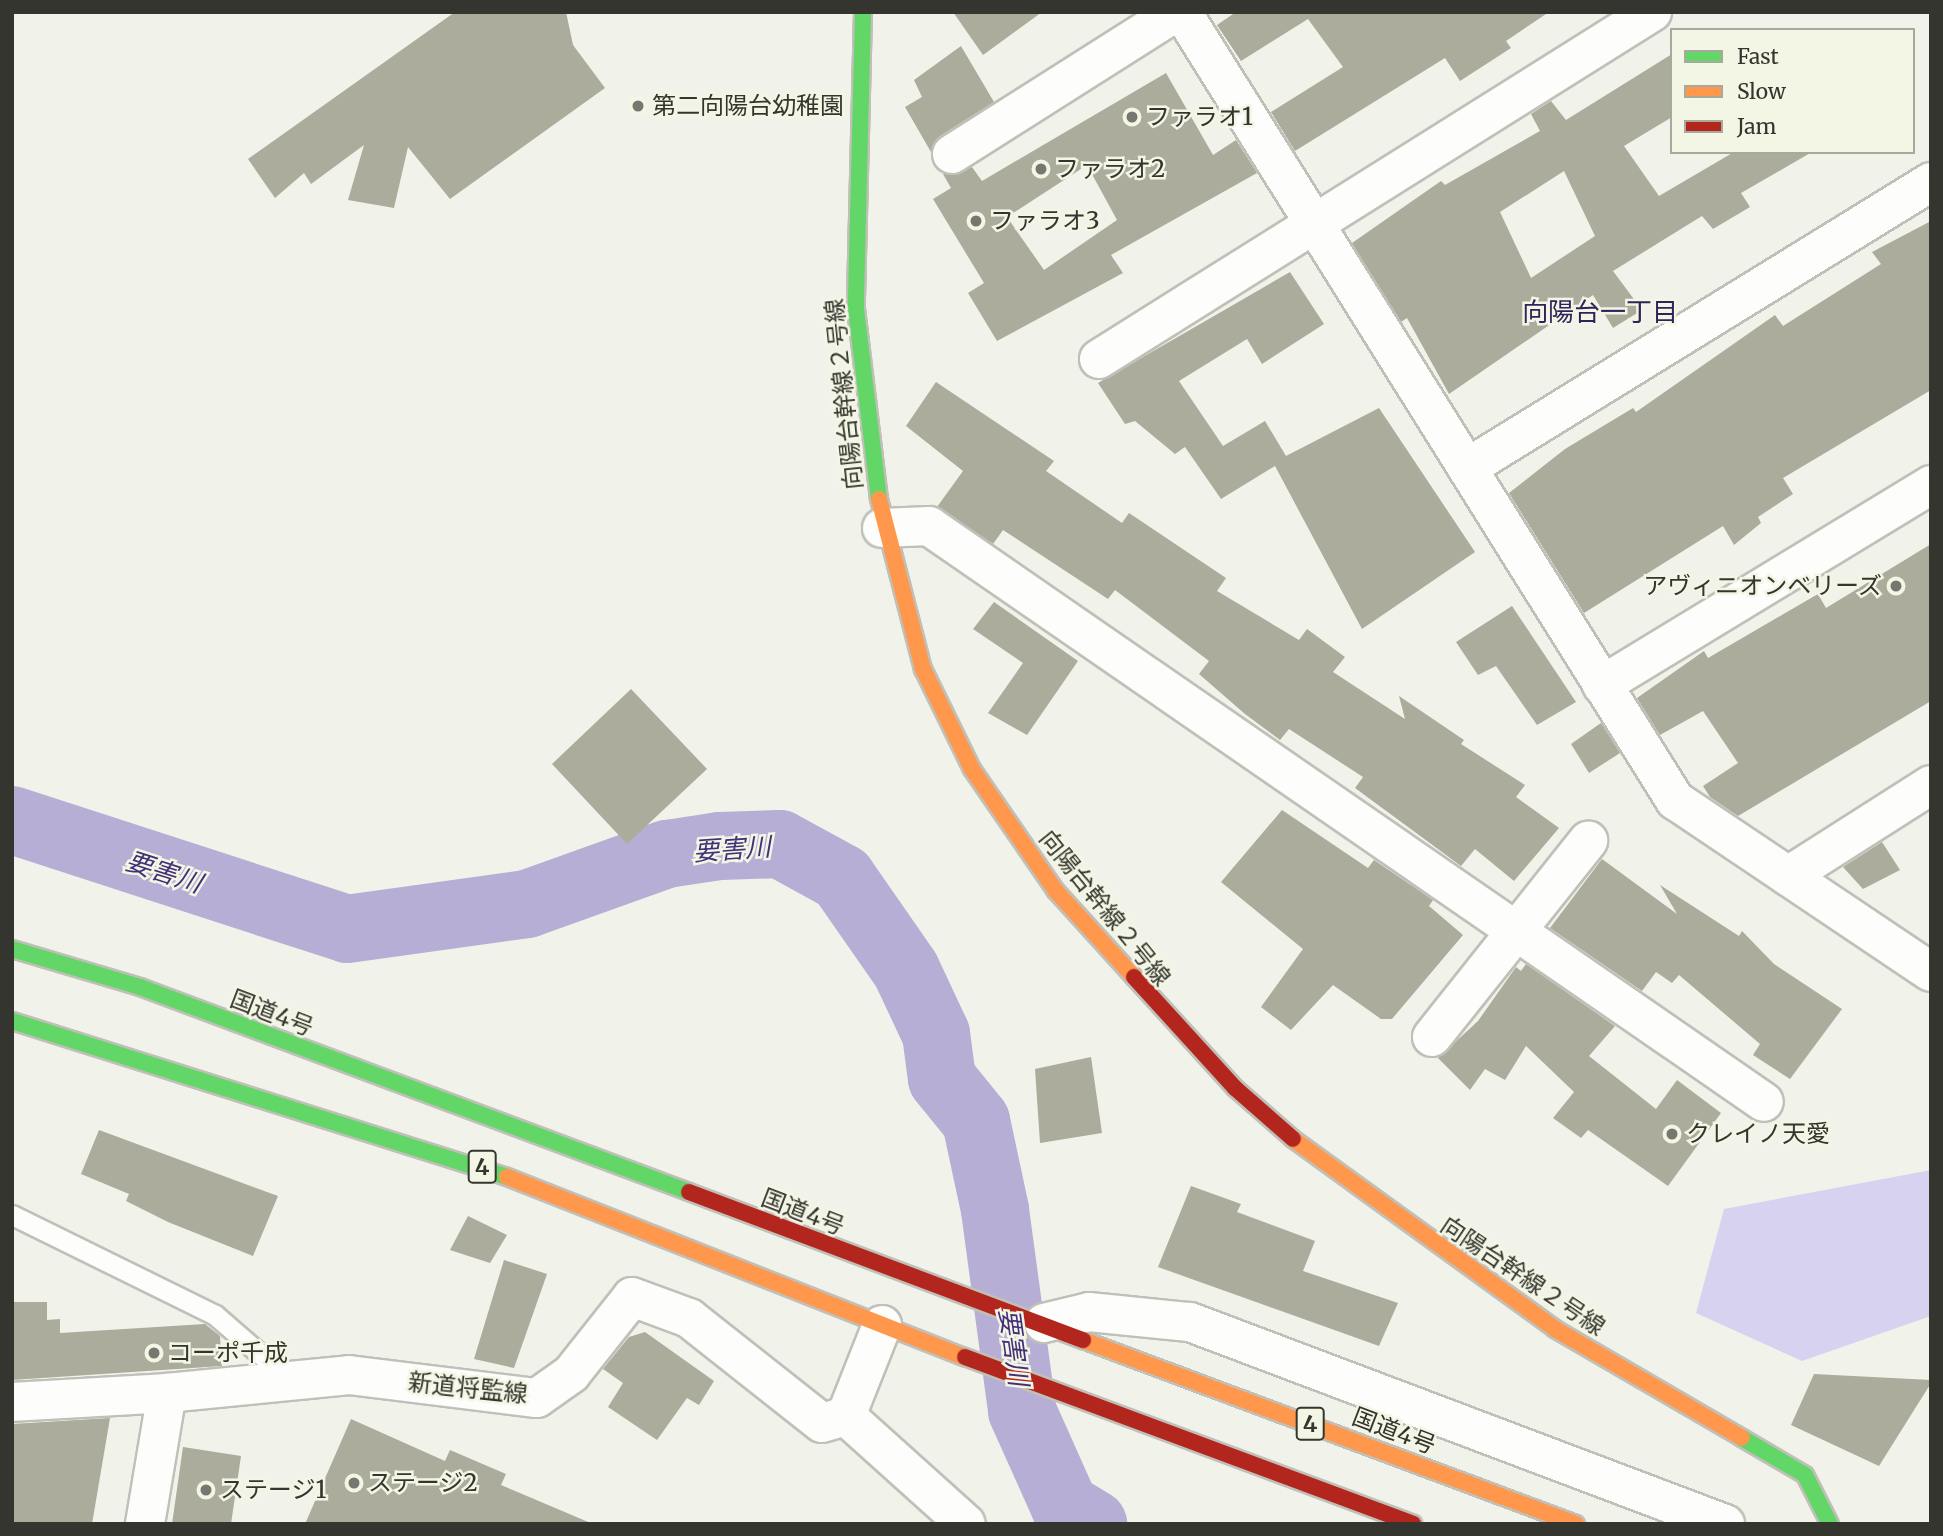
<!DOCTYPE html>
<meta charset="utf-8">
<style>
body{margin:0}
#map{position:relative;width:1943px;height:1536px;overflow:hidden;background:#f1f2e9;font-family:Merriweather,"Noto Sans JP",serif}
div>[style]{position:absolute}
.forest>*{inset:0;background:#d7d2f0}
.river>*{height:68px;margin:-34px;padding:0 34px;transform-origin:34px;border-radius:34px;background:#b6aed5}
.building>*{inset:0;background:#abac9b}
.roads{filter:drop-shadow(2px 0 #c0c0b9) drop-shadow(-2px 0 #c0c0b9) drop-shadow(0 2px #c0c0b9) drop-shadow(0 -2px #c0c0b9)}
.lane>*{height:19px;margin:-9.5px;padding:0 9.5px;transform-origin:9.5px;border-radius:9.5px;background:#fdfdfc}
.street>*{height:38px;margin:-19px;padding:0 19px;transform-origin:19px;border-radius:19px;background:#fdfdfc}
.fast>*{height:16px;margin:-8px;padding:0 8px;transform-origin:8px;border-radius:8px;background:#63d668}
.slow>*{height:16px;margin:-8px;padding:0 8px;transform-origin:8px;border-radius:8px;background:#ff974d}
.jam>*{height:16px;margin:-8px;padding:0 8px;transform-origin:8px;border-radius:8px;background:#b3261e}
.dots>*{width:19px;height:19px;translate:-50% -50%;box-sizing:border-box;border:4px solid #f4f6e5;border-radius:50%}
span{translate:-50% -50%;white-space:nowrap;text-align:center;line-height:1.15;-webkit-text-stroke:5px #f4f6e5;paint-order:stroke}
.shield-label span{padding:2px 5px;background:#f4f6e5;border:2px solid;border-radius:5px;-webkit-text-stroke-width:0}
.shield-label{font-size:23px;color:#34352e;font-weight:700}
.poi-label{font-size:24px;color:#34352e}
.left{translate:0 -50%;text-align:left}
.right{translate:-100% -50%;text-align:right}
.street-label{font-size:24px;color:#34352e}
.neighbourhood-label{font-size:26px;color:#31225c}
.water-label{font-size:26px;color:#433078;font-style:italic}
.frame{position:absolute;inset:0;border:14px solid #34352e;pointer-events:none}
.legend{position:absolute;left:1670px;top:28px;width:245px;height:126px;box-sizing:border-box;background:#f4f6e5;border:2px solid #a7a99c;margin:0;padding:9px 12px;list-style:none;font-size:21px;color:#34352e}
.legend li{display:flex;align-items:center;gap:14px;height:35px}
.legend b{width:35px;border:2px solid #a7a99c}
</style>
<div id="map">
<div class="forest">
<i style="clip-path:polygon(1931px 1170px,1931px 1316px,1802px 1361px,1696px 1313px,1724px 1209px)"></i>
</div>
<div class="river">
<i style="left:12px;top:820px;width:352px;rotate:18deg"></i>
<i style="left:347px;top:929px;width:182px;rotate:-7.9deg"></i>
<i style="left:527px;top:904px;width:149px;rotate:-19.7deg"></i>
<i style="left:667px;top:854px;width:54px;rotate:-8.6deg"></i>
<i style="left:720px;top:846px;width:60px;rotate:-1.9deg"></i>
<i style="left:780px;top:844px;width:71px;rotate:28.7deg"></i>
<i style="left:842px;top:878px;width:112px;rotate:55.2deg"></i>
<i style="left:906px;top:970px;width:71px;rotate:64.9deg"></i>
<i style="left:936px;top:1034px;width:45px;rotate:82.4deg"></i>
<i style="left:942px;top:1079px;width:54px;rotate:51deg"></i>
<i style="left:976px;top:1121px;width:91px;rotate:77.9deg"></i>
<i style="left:995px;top:1210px;width:203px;rotate:82.3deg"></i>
<i style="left:1022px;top:1411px;width:105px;rotate:65.9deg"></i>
<i style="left:1065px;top:1507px;width:33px;rotate:31deg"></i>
</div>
<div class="building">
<i style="clip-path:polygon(455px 12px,566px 12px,573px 45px,605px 88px,450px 199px,408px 147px,394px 208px,348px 200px,364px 145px,311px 184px,304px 173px,275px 198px,248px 159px)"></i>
<i style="clip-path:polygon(953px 12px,1042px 12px,983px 55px)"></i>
<i style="clip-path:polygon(1236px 12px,1549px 12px,1506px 41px,1511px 48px,1460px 81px,1445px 58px,1295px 151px,1271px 112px,1343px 67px,1308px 19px,1241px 61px,1217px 25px)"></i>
<i style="clip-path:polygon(961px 46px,994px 102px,940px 136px,931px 152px,905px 107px,922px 97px,914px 80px)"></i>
<i style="clip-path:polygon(evenodd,1672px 54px,1672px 117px,1624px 146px,1659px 196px,1734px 152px,1812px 152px,1741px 193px,1750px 207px,1713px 229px,1702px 216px,1613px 271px,1642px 310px,1613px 328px,1593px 295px,1449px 394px,1407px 318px,1401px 322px,1352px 243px,1441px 181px,1445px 185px,1540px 131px,1531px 114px,1551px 101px,1566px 120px,1672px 54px,1564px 171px,1595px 236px,1531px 278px,1500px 212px,1564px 171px)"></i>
<i style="clip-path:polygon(evenodd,1166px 73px,1213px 155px,1236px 140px,1257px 173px,1111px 255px,1123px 273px,997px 341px,968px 293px,984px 283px,933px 199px,951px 188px,943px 174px,972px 167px,982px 181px,1166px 73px,1087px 165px,1117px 220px,1044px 270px,1007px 217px,1087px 165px)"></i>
<i style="clip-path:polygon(1931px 221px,1931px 390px,1783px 478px,1793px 494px,1758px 517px,1761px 523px,1734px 545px,1723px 526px,1584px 613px,1509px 493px,1565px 449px,1633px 408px,1636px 412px,1775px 315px,1783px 326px,1881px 264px,1872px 252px)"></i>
<i style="clip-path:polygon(1290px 272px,1324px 324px,1262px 364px,1247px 339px,1179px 381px,1223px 446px,1265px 421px,1286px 456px,1379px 408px,1475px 552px,1362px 629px,1275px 466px,1221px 499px,1185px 447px,1175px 454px,1135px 421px,1125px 424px,1098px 383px)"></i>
<i style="clip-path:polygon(936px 382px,1054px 461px,1046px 471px,1122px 523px,1129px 513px,1226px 578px,1217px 591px,1299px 640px,1307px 629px,1345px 657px,1333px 672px,1405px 719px,1399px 696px,1464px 740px,1461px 744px,1525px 785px,1516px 797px,1559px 828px,1514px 881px,1475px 849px,1461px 866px,1355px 788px,1363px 777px,1289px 729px,1280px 740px,1245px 714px,1199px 674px,1209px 661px,1115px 590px,1108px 599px,1003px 530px,993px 544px,937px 507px,963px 471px,906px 426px)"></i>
<i style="clip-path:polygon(1931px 544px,1931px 701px,1738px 816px,1710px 797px,1703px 786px,1738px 763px,1703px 711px,1660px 735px,1637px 698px,1704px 651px,1708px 658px,1818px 594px,1826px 608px)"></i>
<i style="clip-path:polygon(994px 602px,1078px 661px,1027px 735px,988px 713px,1023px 663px,973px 629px)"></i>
<i style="clip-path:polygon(1512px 606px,1576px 702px,1537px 725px,1496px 666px,1478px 675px,1456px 642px)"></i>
<i style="clip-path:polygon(631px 689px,707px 769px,627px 844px,552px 764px)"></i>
<i style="clip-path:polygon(1601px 723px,1620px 753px,1589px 773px,1571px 744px)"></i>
<i style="clip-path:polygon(1282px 810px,1368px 868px,1374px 860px,1433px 900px,1429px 906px,1463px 935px,1392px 1019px,1381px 1019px,1333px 985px,1291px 1030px,1261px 1007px,1303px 949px,1221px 882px)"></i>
<i style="clip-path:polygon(1882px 842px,1900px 870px,1863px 889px,1843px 867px)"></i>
<i style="clip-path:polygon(1602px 859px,1677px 914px,1660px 885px,1739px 936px,1742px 931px,1774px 964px,1842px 1009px,1790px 1079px,1753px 1055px,1760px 1044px,1679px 975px,1672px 983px,1656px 972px,1642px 991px,1550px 928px)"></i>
<i style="clip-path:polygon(1526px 964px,1615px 1026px,1589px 1056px,1656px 1109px,1677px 1080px,1721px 1113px,1668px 1186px,1588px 1130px,1581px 1138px,1553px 1118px,1574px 1092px,1526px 1046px,1505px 1080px,1485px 1069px,1470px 1090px,1438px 1058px,1478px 1021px,1516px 967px,1521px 971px)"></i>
<i style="clip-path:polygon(1091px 1057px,1102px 1133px,1040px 1143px,1035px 1069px)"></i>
<i style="clip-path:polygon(99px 1130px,278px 1196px,253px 1256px,168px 1222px,126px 1201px,129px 1194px,81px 1174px)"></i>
<i style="clip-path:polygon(1191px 1186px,1241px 1204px,1237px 1212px,1315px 1241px,1303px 1271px,1398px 1303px,1379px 1346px,1158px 1267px)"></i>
<i style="clip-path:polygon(468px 1216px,507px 1235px,490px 1263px,450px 1250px)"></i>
<i style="clip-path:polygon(504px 1260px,547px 1274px,514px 1368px,474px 1359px)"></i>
<i style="clip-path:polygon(12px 1302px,47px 1302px,47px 1320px,60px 1319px,60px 1333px,205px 1324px,220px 1336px,222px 1366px,12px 1380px)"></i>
<i style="clip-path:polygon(645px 1332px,714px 1381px,699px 1405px,687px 1398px,657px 1440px,608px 1407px,623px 1383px,603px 1369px,629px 1337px)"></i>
<i style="clip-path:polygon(1814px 1374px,1931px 1380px,1931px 1383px,1879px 1466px,1791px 1425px)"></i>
<i style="clip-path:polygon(110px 1418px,92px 1524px,12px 1524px,12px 1424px)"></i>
<i style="clip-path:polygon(351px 1419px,445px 1461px,450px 1450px,506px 1474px,501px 1485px,593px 1524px,305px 1524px)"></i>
<i style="clip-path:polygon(183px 1447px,241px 1456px,231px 1524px,172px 1524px)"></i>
</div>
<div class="roads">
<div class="lane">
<i style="left:12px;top:1215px;width:226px;rotate:26.2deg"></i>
<i style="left:215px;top:1315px;width:98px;rotate:40.9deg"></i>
</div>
<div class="street">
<i style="left:1182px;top:12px;width:930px;rotate:57.97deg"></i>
<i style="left:1675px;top:800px;width:308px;rotate:33.9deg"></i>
<i style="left:952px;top:154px;width:265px;rotate:-32.4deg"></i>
<i style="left:1099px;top:359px;width:653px;rotate:-32.11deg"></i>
<i style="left:1467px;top:468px;width:545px;rotate:-31.65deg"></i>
<i style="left:882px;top:528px;width:47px;rotate:-2.4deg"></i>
<i style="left:929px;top:526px;width:1014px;rotate:34.6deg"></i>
<i style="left:1602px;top:685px;width:385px;rotate:-31.3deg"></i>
<i style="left:1788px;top:876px;width:169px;rotate:-32.5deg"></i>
<i style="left:1432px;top:1037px;width:251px;rotate:-51.5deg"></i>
<i style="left:1044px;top:1323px;width:46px;rotate:-13.7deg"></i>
<i style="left:1089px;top:1312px;width:101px;rotate:5.7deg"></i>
<i style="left:1190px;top:1322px;width:572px;rotate:20.69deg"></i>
<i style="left:12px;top:1402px;width:155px;rotate:-3.3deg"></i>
<i style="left:846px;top:1416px;width:161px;rotate:42deg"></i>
<i style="left:145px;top:1524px;width:133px;rotate:-80.5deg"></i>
<i style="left:167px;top:1393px;width:183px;rotate:-5.6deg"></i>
<i style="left:349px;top:1375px;width:189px;rotate:7deg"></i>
<i style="left:537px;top:1398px;width:42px;rotate:-35.2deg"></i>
<i style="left:571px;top:1374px;width:98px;rotate:-51.6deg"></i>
<i style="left:632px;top:1297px;width:61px;rotate:20.2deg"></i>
<i style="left:689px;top:1318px;width:169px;rotate:38.3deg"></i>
<i style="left:822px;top:1423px;width:25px;rotate:-16deg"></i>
<i style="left:846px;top:1416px;width:98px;rotate:-68.4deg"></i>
</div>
<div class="fast">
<i style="left:863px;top:12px;width:297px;rotate:91.4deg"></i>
<i style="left:856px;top:309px;width:191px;rotate:83.1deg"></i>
<i style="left:12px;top:949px;width:134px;rotate:16.5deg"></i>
<i style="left:140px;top:987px;width:586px;rotate:20.48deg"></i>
<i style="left:12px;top:1021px;width:519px;rotate:17.49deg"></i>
<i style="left:1742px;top:1438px;width:73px;rotate:30.4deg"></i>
<i style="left:1805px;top:1475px;width:55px;rotate:63deg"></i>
</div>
<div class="slow">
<i style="left:879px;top:499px;width:176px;rotate:75.5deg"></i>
<i style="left:923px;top:669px;width:111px;rotate:63.9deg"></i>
<i style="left:972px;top:769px;width:148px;rotate:55.5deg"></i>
<i style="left:1056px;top:891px;width:116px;rotate:47.8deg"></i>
<i style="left:1293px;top:1139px;width:324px;rotate:35.9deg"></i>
<i style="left:1555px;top:1329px;width:216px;rotate:30.2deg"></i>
<i style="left:507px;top:1177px;width:492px;rotate:21.5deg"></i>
<i style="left:1083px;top:1340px;width:526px;rotate:20.47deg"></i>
</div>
<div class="jam">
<i style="left:1134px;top:977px;width:150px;rotate:47.7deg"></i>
<i style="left:1235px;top:1088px;width:77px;rotate:41.3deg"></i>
<i style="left:689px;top:1192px;width:421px;rotate:20.6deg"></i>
<i style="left:965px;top:1357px;width:478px;rotate:20.4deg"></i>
</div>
</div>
<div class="dots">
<i style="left:638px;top:106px;background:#76776f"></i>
<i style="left:1132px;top:117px;background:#76776f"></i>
<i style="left:1041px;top:169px;background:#76776f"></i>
<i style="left:976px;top:221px;background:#76776f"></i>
<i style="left:1896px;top:586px;background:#76776f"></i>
<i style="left:1672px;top:1134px;background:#76776f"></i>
<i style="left:154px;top:1353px;background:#76776f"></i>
<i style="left:354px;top:1483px;background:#76776f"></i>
<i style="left:206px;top:1490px;background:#76776f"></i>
</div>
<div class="shield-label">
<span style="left:482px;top:1167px">4</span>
<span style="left:1310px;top:1424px">4</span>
</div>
<div class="poi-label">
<span class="left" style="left:652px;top:106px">第二向陽台幼稚園</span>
<span class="left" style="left:1146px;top:117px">ファラオ1</span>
<span class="left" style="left:1055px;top:169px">ファラオ2</span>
<span class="left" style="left:990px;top:221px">ファラオ3</span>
<span class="right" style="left:1882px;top:586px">アヴィニオンベリーズ</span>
<span class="left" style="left:1686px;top:1134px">クレイノ天愛</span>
<span class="left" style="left:168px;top:1353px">コーポ千成</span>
<span class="left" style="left:368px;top:1483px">ステージ2</span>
<span class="left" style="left:220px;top:1490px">ステージ1</span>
</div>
<div class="street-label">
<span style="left:844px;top:394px;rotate:-96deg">向陽台幹線２号線</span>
<span style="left:1105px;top:908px;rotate:51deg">向陽台幹線２号線</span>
<span style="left:272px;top:1013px;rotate:21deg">国道4号</span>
<span style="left:803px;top:1212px;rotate:21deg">国道4号</span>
<span style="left:1523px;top:1276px;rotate:34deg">向陽台幹線２号線</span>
<span style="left:468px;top:1388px;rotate:6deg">新道将監線</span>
<span style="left:1394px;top:1431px;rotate:21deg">国道4号</span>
</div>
<div class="neighbourhood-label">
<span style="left:1600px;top:312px">向陽台一丁目</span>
</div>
<div class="water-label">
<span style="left:732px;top:849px;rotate:-4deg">要害川</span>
<span style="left:164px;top:872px;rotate:18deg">要害川</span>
<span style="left:1014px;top:1347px;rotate:82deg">要害川</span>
</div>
<div class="frame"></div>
<ul class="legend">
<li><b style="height:9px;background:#63d668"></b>Fast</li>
<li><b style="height:9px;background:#ff974d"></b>Slow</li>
<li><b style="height:9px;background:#b3261e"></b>Jam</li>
</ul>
</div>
